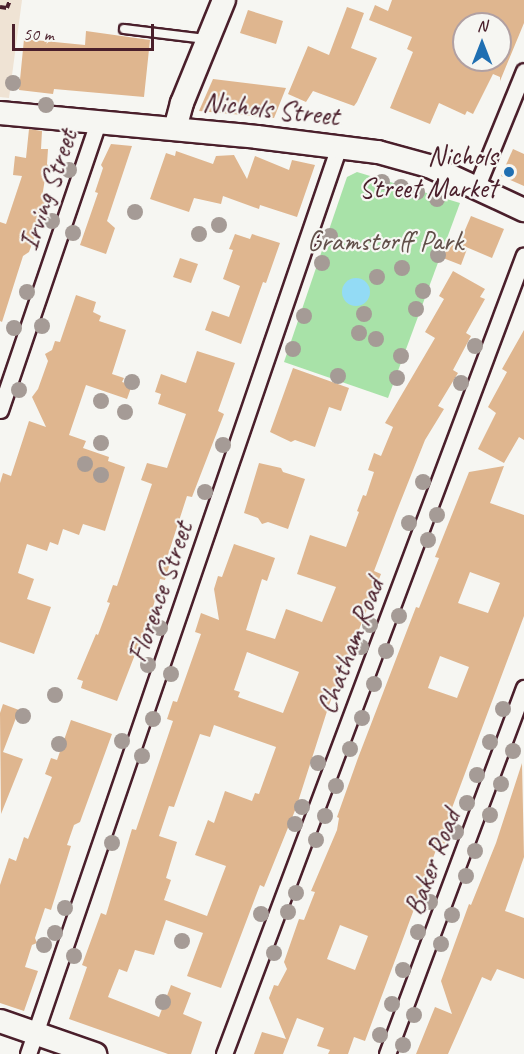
<!DOCTYPE html>
<style>
body{margin:0}
#map{position:relative;width:524px;height:1054px;overflow:hidden;background:#f6f6f2;font-family:Caveat,sans-serif}
div>[style]{position:absolute}
.built>*{inset:0;background:#efe3d4}
.green>*{inset:0;background:#a8e2a8}
.water>*{inset:0;background:#93dbf5}
.round{border-radius:50%}
.building>*{inset:0;background:#dfb68f}
.path>*{height:4px;margin-top:-2px;transform-origin:0;background:repeating-linear-gradient(90deg,#4a1f2b 0 6px,transparent 0 10.5px)}
.roads{filter:drop-shadow(2px 0 #4a1f2b) drop-shadow(-2px 0 #4a1f2b) drop-shadow(0 2px #4a1f2b) drop-shadow(0 -2px #4a1f2b)}
.lane>*{height:8px;margin:-4px;padding:0 4px;transform-origin:4px;border-radius:4px;background:#f6f6f2}
.street>*{height:15px;margin:-7.5px;padding:0 7.5px;transform-origin:7.5px;border-radius:7.5px;background:#f6f6f2}
.secondary>*{height:22px;margin:-11px;padding:0 11px;transform-origin:11px;border-radius:11px;background:#f6f6f2}
.trees>*{width:16px;height:16px;margin:-8px;border-radius:50%;background:#a59b96}
.dots>*{width:16px;height:16px;translate:-50% -50%;box-sizing:border-box;border:3px solid #f6f6f2;border-radius:50%}
span{translate:-50% -50%;white-space:nowrap;text-align:center;line-height:1.15;-webkit-text-stroke:4.5px #f6f6f2;paint-order:stroke}
.street-label{font-size:28px;color:#4a1f2b}
.poi-label{font-size:28px;color:#4a1f2b}
.right{translate:-100% -50%;text-align:right}
.park-label{font-size:28px;color:#62504a}
.north{position:absolute;left:452px;top:12px;width:60px;height:60px;box-sizing:border-box;background:#f6f6f2;border:2px solid #b1a0a2;border-radius:50%;rotate:0deg;font-size:16px;font-weight:700;line-height:24px;text-align:center;color:#4a1f2b}
.north::after{content:'';display:block;margin:auto;width:21px;height:27px;background:#1f6fb2;clip-path:polygon(50% 0,100% 100%,50% 72%,0 100%)}
.scale{position:absolute;left:12px;top:24px;width:142px;height:27px;box-sizing:border-box;border:3px solid #4a1f2b;border-top:0;padding-left:8px;font-size:18px;line-height:21px;white-space:nowrap;color:#4a1f2b;-webkit-text-stroke:4px #f6f6f2;paint-order:stroke}
</style>
<div id="map">
<div class="built">
<i style="clip-path:polygon(0 0,22px 0,9px 98px,0 97px)"></i>
</div>
<div class="green">
<i style="clip-path:polygon(357px 172px,460px 203px,388px 398px,284px 362px,347px 177px)"></i>
</div>
<div class="water">
<i class="round" style="left:342px;top:278px;width:28px;height:28px"></i>
</div>
<div class="building">
<i style="clip-path:polygon(evenodd,392px 0,524px 0,524px 23px,500px 81px,500px 77px,493px 74px,473px 114px,467px 111px,465px 115px,439px 103px,430px 124px,390px 108px,413px 52px,407px 49px,412px 37px,369px 20px,375px 5px,388px 11px,392px 0,464px 24px,500px 24px,500px 60px,464px 60px,464px 24px)"></i>
<i style="clip-path:polygon(347px 7px,364px 13px,351px 48px,377px 58px,357px 102px,354px 106px,313px 91px,306px 102px,288px 94px,308px 46px,329px 55px)"></i>
<i style="clip-path:polygon(248px 10px,283px 21px,276px 44px,240px 33px)"></i>
<i style="clip-path:polygon(86px 31px,150px 40px,144px 97px,54px 89px,53px 94px,19px 90px,24px 39px,85px 45px)"></i>
<i style="clip-path:polygon(213px 79px,286px 88px,274px 118px,199px 111px)"></i>
<i style="clip-path:polygon(29px 129px,42px 131px,41px 149px,48px 149px,47px 164px,50px 169px,46px 173px,42px 197px,48px 200px,29px 252px,23px 256px,2px 322px,0 321px,0 222px,6px 224px,22px 176px,13px 175px,15px 156px,26px 158px)"></i>
<i style="clip-path:polygon(111px 144px,132px 146px,107px 221px,115px 228px,106px 254px,80px 245px,98px 193px,95px 192px,103px 168px,101px 165px)"></i>
<i style="clip-path:polygon(513px 149px,524px 154px,524px 186px,501px 176px)"></i>
<i style="clip-path:polygon(176px 151px,213px 164px,216px 156px,234px 155px,247px 179px,255px 156px,289px 170px,292px 160px,315px 165px,297px 217px,260px 205px,259px 209px,223px 196px,221px 204px,194px 198px,189px 212px,150px 199px,166px 153px,175px 156px)"></i>
<i style="clip-path:polygon(471px 216px,504px 229px,492px 258px,459px 244px)"></i>
<i style="clip-path:polygon(235px 234px,250px 239px,252px 234px,280px 243px,266px 283px,263px 282px,241px 344px,205px 330px,212px 311px,229px 317px,240px 286px,223px 279px,233px 250px,229px 249px)"></i>
<i style="clip-path:polygon(450px 242px,467px 249px,461px 265px,443px 258px)"></i>
<i style="clip-path:polygon(180px 258px,198px 264px,191px 283px,173px 277px)"></i>
<i style="clip-path:polygon(evenodd,453px 271px,485px 289px,480px 297px,485px 299px,466px 333px,471px 336px,453px 370px,458px 373px,438px 406px,444px 409px,425px 440px,396px 513px,374px 571px,381px 574px,329px 705px,296px 808px,264px 887px,260px 885px,221px 988px,187px 976px,203px 933px,166px 920px,154px 955px,135px 950px,127px 972px,119px 969px,108px 997px,159px 1017px,171px 985px,191px 993px,183px 1014px,202px 1022px,191px 1054px,168px 1054px,69px 1019px,87px 967px,82px 965px,101px 913px,106px 915px,132px 829px,136px 830px,173px 721px,167px 719px,173px 701px,177px 702px,201px 634px,195px 632px,201px 613px,219px 620px,214px 589px,218px 576px,222px 577px,234px 544px,275px 558px,267px 581px,262px 579px,246px 630px,275px 639px,286px 609px,322px 622px,336px 587px,297px 574px,310px 535px,346px 547px,359px 512px,357px 511px,363px 495px,366px 496px,374px 472px,368px 470px,374px 453px,381px 456px,393px 427px,385px 423px,435px 338px,425px 332px,444px 299px,439px 296px,453px 271px,247px 652px,299px 672px,283px 713px,238px 697px,240px 692px,234px 690px,247px 652px,453px 271px,214px 725px,276px 747px,259px 794px,255px 793px,252px 801px,225px 791px,214px 823px,208px 820px,195px 855px,226px 866px,207px 916px,164px 900px,171px 880px,166px 878px,177px 842px,159px 836px,169px 806px,174px 807px,200px 734px,210px 737px,214px 725px)"></i>
<i style="clip-path:polygon(76px 295px,96px 302px,93px 312px,101px 316px,99px 321px,126px 330px,112px 374px,124px 378px,122px 382px,132px 385px,127px 399px,86px 385px,69px 435px,86px 441px,83px 448px,109px 457px,108px 461px,125px 467px,105px 531px,83px 524px,79px 535px,63px 529px,58px 545px,50px 542px,47px 551px,27px 544px,18px 573px,34px 579px,27px 599px,51px 607px,34px 654px,0 642px,0 483px,3px 473px,11px 476px,29px 421px,46px 427px,32px 397px,38px 389px,48px 361px,45px 354px,52px 350px,55px 341px,60px 342px)"></i>
<i style="clip-path:polygon(524px 330px,524px 440px,519px 437px,504px 463px,478px 449px,496px 413px,488px 407px,507px 372px,502px 369px)"></i>
<i style="clip-path:polygon(197px 351px,235px 363px,218px 411px,224px 414px,192px 497px,187px 496px,167px 558px,171px 560px,165px 580px,160px 579px,153px 608px,117px 701px,81px 688px,83px 681px,77px 679px,96px 634px,98px 635px,110px 603px,107px 602px,113px 585px,117px 586px,152px 484px,141px 480px,147px 463px,167px 468px,186px 414px,158px 404px,161px 394px,155px 392px,161px 374px,186px 383px)"></i>
<i style="clip-path:polygon(293px 368px,349px 388px,341px 411px,329px 407px,315px 447px,295px 440px,291px 442px,270px 432px)"></i>
<i style="clip-path:polygon(259px 463px,281px 468px,283px 472px,305px 479px,288px 529px,268px 522px,262px 524px,258px 518px,244px 513px)"></i>
<i style="clip-path:polygon(evenodd,504px 466px,490px 503px,524px 515px,524px 616px,446px 824px,450px 831px,445px 844px,439px 842px,365px 1041px,354px 1037px,348px 1054px,328px 1054px,330px 1050px,317px 1046px,324px 1028px,297px 1018px,283px 1054px,254px 1054px,262px 1032px,286px 1039px,269px 998px,274px 985px,278px 986px,287px 969px,284px 962px,299px 919px,304px 920px,315px 892px,311px 891px,337px 830px,339px 818px,337px 817px,358px 758px,416px 607px,419px 608px,439px 558px,435px 557px,469px 472px,504px 466px,470px 572px,500px 583px,488px 613px,458px 603px,470px 572px,504px 466px,440px 656px,469px 667px,457px 698px,428px 688px,440px 656px,504px 466px,340px 925px,368px 936px,355px 970px,327px 959px,340px 925px)"></i>
<i style="clip-path:polygon(3px 704px,19px 710px,3px 752px,23px 759px,1px 814px,0 713px)"></i>
<i style="clip-path:polygon(71px 720px,112px 734px,80px 822px,74px 825px,67px 845px,71px 846px,51px 910px,45px 908px,35px 938px,37px 943px,32px 945px,25px 967px,38px 971px,24px 1011px,0 1003px,0 885px,9px 858px,16px 861px,24px 837px,28px 839px,52px 777px,45px 774px,51px 758px,57px 760px)"></i>
<i style="clip-path:polygon(522px 763px,524px 857px,505px 911px,524px 918px,524px 979px,497px 969px,491px 981px,482px 977px,448px 1054px,416px 1054px,435px 1007px,452px 1014px,441px 981px,469px 904px,471px 905px,496px 843px)"></i>
</div>
<div class="path">
<i style="left:0;top:7px;width:7px;rotate:8deg"></i>
<i style="left:7px;top:8px;width:9px;rotate:-69deg"></i>
</div>
<div class="roads">
<div class="lane">
<i style="left:124px;top:29px;width:82px;rotate:7deg"></i>
</div>
<div class="street">
<i style="left:477px;top:186px;width:124px;rotate:-67.8deg"></i>
<i style="left:0;top:410px;width:304px;rotate:-71.2deg"></i>
<i style="left:28px;top:1054px;width:960px;rotate:-71.09deg"></i>
<i style="left:224px;top:1054px;width:853px;rotate:-69.42deg"></i>
<i style="left:387px;top:1054px;width:391px;rotate:-69.5deg"></i>
</div>
<div class="secondary">
<i style="left:0;top:113px;width:258px;rotate:5.3deg"></i>
<i style="left:257px;top:137px;width:122px;rotate:7.1deg"></i>
<i style="left:378px;top:152px;width:53px;rotate:15.4deg"></i>
<i style="left:429px;top:166px;width:105px;rotate:24.9deg"></i>
<i style="left:175px;top:129px;width:27px;rotate:-75deg"></i>
<i style="left:182px;top:103px;width:111px;rotate:-67.8deg"></i>
<i style="left:0;top:1021px;width:101px;rotate:19.2deg"></i>
</div>
</div>
<div class="trees">
<i style="left:13px;top:83px"></i>
<i style="left:46px;top:105px"></i>
<i style="left:69px;top:170px"></i>
<i style="left:382px;top:182px"></i>
<i style="left:401px;top:187px"></i>
<i style="left:417px;top:192px"></i>
<i style="left:437px;top:199px"></i>
<i style="left:135px;top:212px"></i>
<i style="left:52px;top:221px"></i>
<i style="left:219px;top:225px"></i>
<i style="left:73px;top:233px"></i>
<i style="left:199px;top:234px"></i>
<i style="left:330px;top:236px"></i>
<i style="left:438px;top:255px"></i>
<i style="left:322px;top:263px"></i>
<i style="left:402px;top:268px"></i>
<i style="left:377px;top:277px"></i>
<i style="left:423px;top:291px"></i>
<i style="left:27px;top:292px"></i>
<i style="left:416px;top:309px"></i>
<i style="left:364px;top:314px"></i>
<i style="left:304px;top:316px"></i>
<i style="left:42px;top:326px"></i>
<i style="left:14px;top:328px"></i>
<i style="left:359px;top:333px"></i>
<i style="left:376px;top:339px"></i>
<i style="left:475px;top:346px"></i>
<i style="left:293px;top:349px"></i>
<i style="left:401px;top:356px"></i>
<i style="left:338px;top:376px"></i>
<i style="left:397px;top:378px"></i>
<i style="left:132px;top:382px"></i>
<i style="left:461px;top:383px"></i>
<i style="left:19px;top:390px"></i>
<i style="left:101px;top:401px"></i>
<i style="left:125px;top:412px"></i>
<i style="left:101px;top:443px"></i>
<i style="left:223px;top:445px"></i>
<i style="left:85px;top:464px"></i>
<i style="left:101px;top:475px"></i>
<i style="left:423px;top:482px"></i>
<i style="left:205px;top:492px"></i>
<i style="left:437px;top:515px"></i>
<i style="left:409px;top:523px"></i>
<i style="left:428px;top:540px"></i>
<i style="left:399px;top:616px"></i>
<i style="left:370px;top:625px"></i>
<i style="left:160px;top:628px"></i>
<i style="left:361px;top:647px"></i>
<i style="left:386px;top:651px"></i>
<i style="left:148px;top:665px"></i>
<i style="left:171px;top:674px"></i>
<i style="left:374px;top:684px"></i>
<i style="left:55px;top:695px"></i>
<i style="left:503px;top:709px"></i>
<i style="left:23px;top:716px"></i>
<i style="left:362px;top:718px"></i>
<i style="left:153px;top:719px"></i>
<i style="left:122px;top:741px"></i>
<i style="left:490px;top:742px"></i>
<i style="left:59px;top:744px"></i>
<i style="left:350px;top:749px"></i>
<i style="left:513px;top:751px"></i>
<i style="left:142px;top:756px"></i>
<i style="left:318px;top:763px"></i>
<i style="left:477px;top:775px"></i>
<i style="left:501px;top:784px"></i>
<i style="left:336px;top:786px"></i>
<i style="left:467px;top:803px"></i>
<i style="left:302px;top:807px"></i>
<i style="left:490px;top:815px"></i>
<i style="left:325px;top:816px"></i>
<i style="left:295px;top:824px"></i>
<i style="left:456px;top:832px"></i>
<i style="left:316px;top:840px"></i>
<i style="left:112px;top:843px"></i>
<i style="left:475px;top:851px"></i>
<i style="left:466px;top:876px"></i>
<i style="left:296px;top:893px"></i>
<i style="left:430px;top:902px"></i>
<i style="left:65px;top:908px"></i>
<i style="left:288px;top:912px"></i>
<i style="left:261px;top:914px"></i>
<i style="left:452px;top:915px"></i>
<i style="left:418px;top:932px"></i>
<i style="left:55px;top:933px"></i>
<i style="left:182px;top:941px"></i>
<i style="left:441px;top:944px"></i>
<i style="left:44px;top:945px"></i>
<i style="left:274px;top:953px"></i>
<i style="left:74px;top:956px"></i>
<i style="left:403px;top:970px"></i>
<i style="left:163px;top:1002px"></i>
<i style="left:392px;top:1004px"></i>
<i style="left:414px;top:1015px"></i>
<i style="left:380px;top:1035px"></i>
<i style="left:403px;top:1045px"></i>
</div>
<div class="dots">
<i style="left:509px;top:172px;background:#1f6fb2"></i>
</div>
<div class="street-label">
<span style="left:271px;top:109px;rotate:6deg">Nichols Street</span>
<span style="left:48px;top:190px;rotate:-71deg">Irving Street</span>
<span style="left:160px;top:592px;rotate:-71deg">Florence Street</span>
<span style="left:350px;top:646px;rotate:-69deg">Chatham Road</span>
<span style="left:432px;top:862px;rotate:-69deg">Baker Road</span>
</div>
<div class="poi-label">
<span class="right" style="left:497px;top:172px">Nichols<br>Street Market</span>
</div>
<div class="park-label">
<span style="left:385px;top:241px">Gramstorff Park</span>
</div>
<div class="north">N</div>
<div class="scale">50 m</div>
</div>
